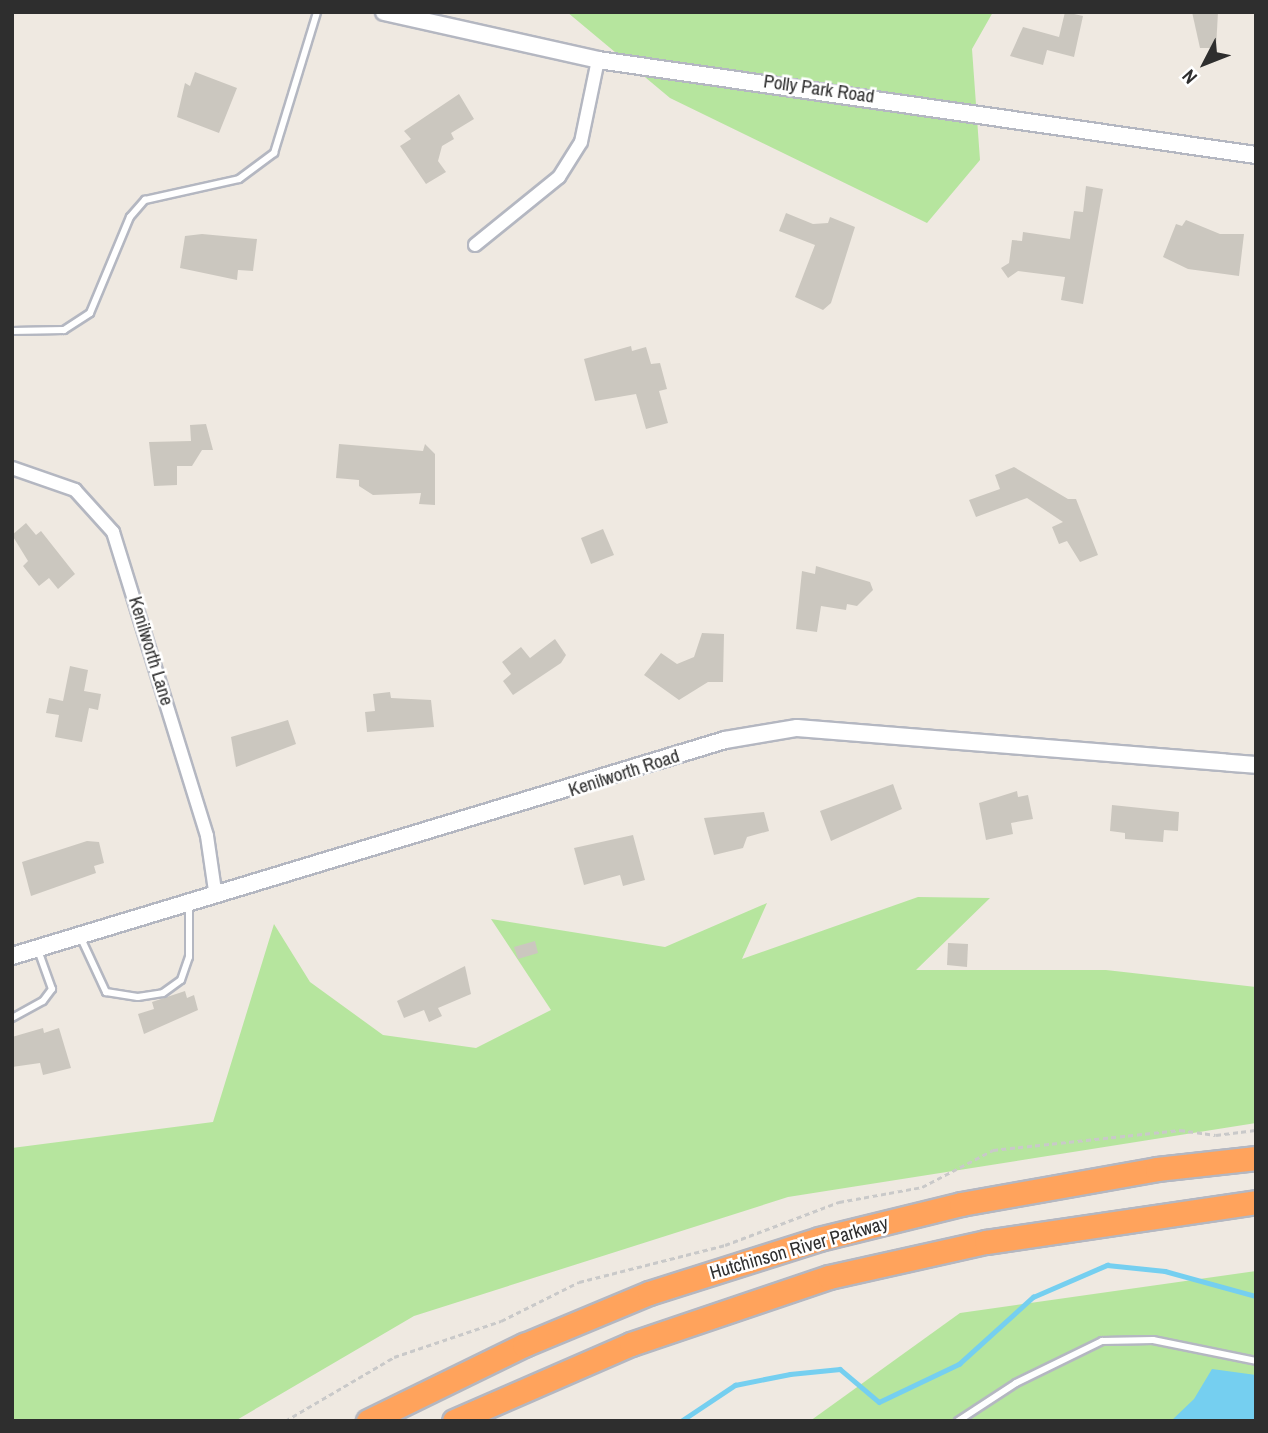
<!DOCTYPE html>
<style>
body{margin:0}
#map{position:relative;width:1268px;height:1433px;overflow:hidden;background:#efe9e1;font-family:"Archivo Narrow",sans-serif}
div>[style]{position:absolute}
.green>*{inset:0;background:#b6e59e}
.water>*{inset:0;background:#75cff0}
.stream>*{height:4.5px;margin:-2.25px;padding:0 2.25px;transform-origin:2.25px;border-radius:2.25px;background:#75cff0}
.building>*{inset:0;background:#cbc7bf}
.path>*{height:2.5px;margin-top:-1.25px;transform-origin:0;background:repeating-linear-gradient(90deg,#c9c9c9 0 5px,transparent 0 8.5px)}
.roads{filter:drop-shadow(2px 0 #b4b7c1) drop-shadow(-2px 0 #b4b7c1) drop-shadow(0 2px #b4b7c1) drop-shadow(0 -2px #b4b7c1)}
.service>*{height:6px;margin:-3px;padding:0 3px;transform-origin:3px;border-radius:3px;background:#fff}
.minor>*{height:12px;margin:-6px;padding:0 6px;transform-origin:6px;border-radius:6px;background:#fff}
.tertiary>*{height:16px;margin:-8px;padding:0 8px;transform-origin:8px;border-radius:8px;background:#fff}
.motorway>*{height:23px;margin:-11.5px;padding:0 11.5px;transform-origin:11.5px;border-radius:11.5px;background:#ffa35c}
span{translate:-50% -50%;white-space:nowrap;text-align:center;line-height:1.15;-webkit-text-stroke:5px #fff;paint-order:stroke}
.street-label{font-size:19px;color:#2e2e2e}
.frame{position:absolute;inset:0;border:14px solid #2e2e2e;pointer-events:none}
.north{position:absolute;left:1170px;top:28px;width:70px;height:70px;-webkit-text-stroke:5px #fff;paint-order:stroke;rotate:228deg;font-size:19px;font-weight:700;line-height:28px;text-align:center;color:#2e2e2e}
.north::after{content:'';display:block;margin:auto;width:24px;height:32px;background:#2e2e2e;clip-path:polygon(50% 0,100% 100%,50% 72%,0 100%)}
</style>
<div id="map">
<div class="green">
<i style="clip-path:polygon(567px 12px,993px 12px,972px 49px,980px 160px,927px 223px,670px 98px)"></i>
<i style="clip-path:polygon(918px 897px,990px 898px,916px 970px,1106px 970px,1256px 987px,1256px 1123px,788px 1197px,414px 1316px,235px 1421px,12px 1421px,12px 1148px,213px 1122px,274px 924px,310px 982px,383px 1035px,476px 1048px,551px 1010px,491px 919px,665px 947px,767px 903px,742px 959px)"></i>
<i style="clip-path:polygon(1256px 1271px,1256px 1421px,810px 1421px,960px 1313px)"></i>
</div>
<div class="water">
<i style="clip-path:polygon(1212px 1369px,1256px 1375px,1256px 1421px,1171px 1421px,1194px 1399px)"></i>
</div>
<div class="stream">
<i style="left:681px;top:1421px;width:65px;rotate:-33.7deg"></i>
<i style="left:735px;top:1385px;width:56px;rotate:-11.3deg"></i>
<i style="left:790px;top:1374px;width:50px;rotate:-5.7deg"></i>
<i style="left:840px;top:1369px;width:51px;rotate:40.2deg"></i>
<i style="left:879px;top:1402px;width:89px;rotate:-25.4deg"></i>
<i style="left:959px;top:1364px;width:100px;rotate:-42.2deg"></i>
<i style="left:1033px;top:1297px;width:81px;rotate:-23.4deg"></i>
<i style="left:1107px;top:1265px;width:58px;rotate:5.9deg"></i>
<i style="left:1165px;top:1271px;width:94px;rotate:15.4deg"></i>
</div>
<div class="building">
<i style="clip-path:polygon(1065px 12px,1083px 16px,1074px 57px,1047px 50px,1043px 65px,1010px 56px,1023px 27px,1059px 37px)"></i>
<i style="clip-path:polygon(1192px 12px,1218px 12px,1216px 48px,1200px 48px)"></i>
<i style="clip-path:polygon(195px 72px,237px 88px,219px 133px,177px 117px,185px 83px,190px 86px)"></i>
<i style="clip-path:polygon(459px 94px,474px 119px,451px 133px,454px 139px,442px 146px,438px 161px,446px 172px,426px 184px,400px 146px,411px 139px,404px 131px)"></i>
<i style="clip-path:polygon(1086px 186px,1103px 189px,1083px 304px,1061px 300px,1065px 277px,1018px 271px,1008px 278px,1001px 268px,1009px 263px,1012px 240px,1022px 241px,1023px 232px,1070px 239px,1074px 211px,1083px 212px)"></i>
<i style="clip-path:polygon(786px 213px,813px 224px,828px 223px,830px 217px,855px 227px,831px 303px,823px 310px,795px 297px,815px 245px,779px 231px)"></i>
<i style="clip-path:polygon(1186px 220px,1220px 234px,1244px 234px,1239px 276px,1188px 269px,1163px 257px,1176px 224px,1182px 226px)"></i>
<i style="clip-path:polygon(202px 234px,257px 239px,253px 271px,238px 270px,237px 280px,180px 268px,185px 236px)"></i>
<i style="clip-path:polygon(631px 346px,632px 351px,646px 347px,651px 364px,660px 363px,667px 389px,659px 391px,668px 423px,646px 429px,636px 394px,595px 401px,584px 359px)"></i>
<i style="clip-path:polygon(206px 424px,213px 450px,202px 450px,192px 466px,177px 466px,177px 485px,154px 486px,149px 442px,191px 441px,190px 425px)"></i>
<i style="clip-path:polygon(339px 444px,423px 451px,425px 444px,435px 454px,435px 505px,419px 504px,421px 493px,373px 495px,359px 486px,359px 480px,336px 478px)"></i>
<i style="clip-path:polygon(1014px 467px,1068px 499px,1076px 499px,1098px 555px,1080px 562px,1067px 541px,1059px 544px,1052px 527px,1063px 522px,1027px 498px,976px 517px,969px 500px,1000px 489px,995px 475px)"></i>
<i style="clip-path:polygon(26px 523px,36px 535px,41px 531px,75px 574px,58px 589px,49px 578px,39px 586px,23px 566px,28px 561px,12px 535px)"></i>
<i style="clip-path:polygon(603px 529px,614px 555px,591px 564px,581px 538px)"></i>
<i style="clip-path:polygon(816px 566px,870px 582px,873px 590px,857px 606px,847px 604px,846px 610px,821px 606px,817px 632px,796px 629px,802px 571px,815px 574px)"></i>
<i style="clip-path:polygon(702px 633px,724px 634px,723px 682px,708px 682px,679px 700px,644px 675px,661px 653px,677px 664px,694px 657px)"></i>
<i style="clip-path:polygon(555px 639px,566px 655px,561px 663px,513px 695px,503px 681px,511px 674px,502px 662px,521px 647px,530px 658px)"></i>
<i style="clip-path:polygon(70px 666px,88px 670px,84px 691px,101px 694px,98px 710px,89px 708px,82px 742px,55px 737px,59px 715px,46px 713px,49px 698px,63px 701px)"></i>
<i style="clip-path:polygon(390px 692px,391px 698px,431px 700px,434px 727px,367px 732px,365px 712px,375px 711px,373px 694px)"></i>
<i style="clip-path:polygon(288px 720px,296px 744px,236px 767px,231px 737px)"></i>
<i style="clip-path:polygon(893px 784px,902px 809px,831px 841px,820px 811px)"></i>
<i style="clip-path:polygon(1017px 791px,1018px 797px,1028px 795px,1033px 819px,1011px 823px,1013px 834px,986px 840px,979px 803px)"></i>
<i style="clip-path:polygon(1112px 805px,1179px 812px,1178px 831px,1164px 830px,1163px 842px,1125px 839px,1125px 833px,1110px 831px)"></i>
<i style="clip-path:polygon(764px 812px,769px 831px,747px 837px,743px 848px,714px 855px,704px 818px)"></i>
<i style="clip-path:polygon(633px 835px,645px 880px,623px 886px,620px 875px,584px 885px,574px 848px)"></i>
<i style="clip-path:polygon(87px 841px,99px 842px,104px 863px,94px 866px,96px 873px,31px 896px,22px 862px)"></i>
<i style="clip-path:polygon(535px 941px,538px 953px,518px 959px,514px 947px)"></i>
<i style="clip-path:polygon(948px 943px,968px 944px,967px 967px,947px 965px)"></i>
<i style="clip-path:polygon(465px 966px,471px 994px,438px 1008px,442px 1016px,429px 1022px,424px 1010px,404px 1018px,397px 1001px)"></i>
<i style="clip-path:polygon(185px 991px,187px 998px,194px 995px,198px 1010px,144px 1034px,138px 1014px,154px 1009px,152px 1002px)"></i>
<i style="clip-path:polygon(43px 1028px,44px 1033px,59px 1028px,71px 1068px,43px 1075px,40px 1063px,12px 1067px,12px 1037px)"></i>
</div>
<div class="path">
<i style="left:285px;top:1421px;width:126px;rotate:-30.4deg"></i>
<i style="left:394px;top:1357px;width:113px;rotate:-18.6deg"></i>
<i style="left:501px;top:1321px;width:87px;rotate:-26.6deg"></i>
<i style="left:579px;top:1282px;width:151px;rotate:-14.2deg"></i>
<i style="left:725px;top:1245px;width:122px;rotate:-20.7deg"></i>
<i style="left:839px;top:1202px;width:84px;rotate:-10.2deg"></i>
<i style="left:922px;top:1187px;width:80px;rotate:-27.5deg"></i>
<i style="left:993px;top:1150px;width:188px;rotate:-6.1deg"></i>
<i style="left:1180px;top:1130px;width:36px;rotate:8deg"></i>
<i style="left:1216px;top:1135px;width:40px;rotate:-7.1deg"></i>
</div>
<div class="roads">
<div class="service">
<i style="left:12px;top:331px;width:52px;rotate:-1.1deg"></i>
<i style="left:64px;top:330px;width:31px;rotate:-33deg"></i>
<i style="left:90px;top:313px;width:104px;rotate:-67.4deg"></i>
<i style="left:130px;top:217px;width:23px;rotate:-49deg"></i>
<i style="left:145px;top:200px;width:96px;rotate:-12.6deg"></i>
<i style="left:239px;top:179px;width:44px;rotate:-36.6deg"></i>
<i style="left:274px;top:153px;width:147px;rotate:-73deg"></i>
<i style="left:80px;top:936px;width:62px;rotate:65.1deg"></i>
<i style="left:106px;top:992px;width:32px;rotate:9deg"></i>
<i style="left:138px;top:997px;width:25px;rotate:-9deg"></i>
<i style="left:163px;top:993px;width:22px;rotate:-36deg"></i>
<i style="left:181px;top:980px;width:24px;rotate:-71deg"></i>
<i style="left:189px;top:957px;width:53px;rotate:-90deg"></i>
<i style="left:12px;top:1018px;width:35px;rotate:-29deg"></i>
<i style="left:43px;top:1001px;width:15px;rotate:-53deg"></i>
<i style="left:52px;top:989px;width:41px;rotate:-109.7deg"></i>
<i style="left:958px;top:1421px;width:69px;rotate:-33.2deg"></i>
<i style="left:1016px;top:1383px;width:96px;rotate:-26deg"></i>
<i style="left:1102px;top:1341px;width:51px;rotate:-1.1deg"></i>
<i style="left:1153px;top:1340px;width:105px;rotate:11.5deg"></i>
</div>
<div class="minor">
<i style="left:475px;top:245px;width:108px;rotate:-39deg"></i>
<i style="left:559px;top:177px;width:41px;rotate:-57.8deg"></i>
<i style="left:581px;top:142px;width:84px;rotate:-78.3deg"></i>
<i style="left:12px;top:468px;width:67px;rotate:19.2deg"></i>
<i style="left:75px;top:490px;width:57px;rotate:47.9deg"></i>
<i style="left:113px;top:532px;width:318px;rotate:72.8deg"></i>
<i style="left:207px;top:836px;width:56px;rotate:81.7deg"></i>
</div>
<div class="tertiary">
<i style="left:384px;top:12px;width:219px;rotate:12.6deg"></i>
<i style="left:598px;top:60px;width:665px;rotate:8.22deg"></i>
<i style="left:12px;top:956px;width:745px;rotate:-16.85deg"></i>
<i style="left:725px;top:740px;width:73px;rotate:-9.5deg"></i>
<i style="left:797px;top:728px;width:460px;rotate:4.6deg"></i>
</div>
<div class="motorway">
<i style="left:368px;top:1421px;width:174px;rotate:-26deg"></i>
<i style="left:524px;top:1345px;width:135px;rotate:-22.6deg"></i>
<i style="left:649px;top:1293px;width:178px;rotate:-17.6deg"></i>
<i style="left:819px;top:1239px;width:146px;rotate:-13.8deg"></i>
<i style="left:961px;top:1204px;width:199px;rotate:-10.1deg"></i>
<i style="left:1157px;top:1169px;width:100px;rotate:-6.3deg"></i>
<i style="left:454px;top:1421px;width:193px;rotate:-23.5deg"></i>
<i style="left:631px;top:1344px;width:209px;rotate:-18.7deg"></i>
<i style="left:829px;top:1277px;width:161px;rotate:-12.6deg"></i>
<i style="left:986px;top:1242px;width:273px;rotate:-8.4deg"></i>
</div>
</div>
<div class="street-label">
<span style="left:819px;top:89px;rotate:8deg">Polly Park Road</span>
<span style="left:151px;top:651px;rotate:73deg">Kenilworth Lane</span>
<span style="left:624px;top:773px;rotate:-18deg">Kenilworth Road</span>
<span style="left:799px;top:1248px;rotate:-16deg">Hutchinson River Parkway</span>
</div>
<div class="frame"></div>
<div class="north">N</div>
</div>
